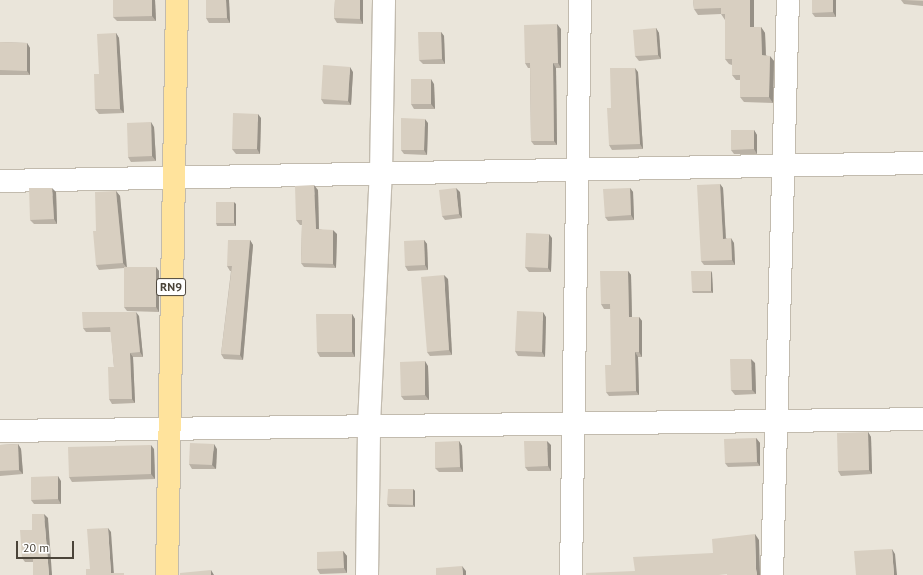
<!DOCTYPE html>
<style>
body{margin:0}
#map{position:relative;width:923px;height:575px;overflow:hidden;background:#f6f3ec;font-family:"PT Sans",sans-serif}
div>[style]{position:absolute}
.residential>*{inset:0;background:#eae5da}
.roads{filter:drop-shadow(1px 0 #c2bbae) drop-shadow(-1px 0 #c2bbae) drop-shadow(0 1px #c2bbae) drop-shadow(0 -1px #c2bbae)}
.minor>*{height:22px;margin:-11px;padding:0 11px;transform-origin:11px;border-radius:11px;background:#fff}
.major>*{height:22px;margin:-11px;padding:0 11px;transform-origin:11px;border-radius:11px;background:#ffe39c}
.wall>*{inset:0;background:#bab2a6}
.shaded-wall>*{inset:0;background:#979187}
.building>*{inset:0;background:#d8cfc1}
span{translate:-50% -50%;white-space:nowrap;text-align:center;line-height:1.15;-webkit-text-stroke:3px #fff;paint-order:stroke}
.shield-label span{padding:1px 3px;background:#fff;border:1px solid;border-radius:3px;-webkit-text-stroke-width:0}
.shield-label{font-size:12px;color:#4b4439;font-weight:700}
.scale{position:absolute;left:16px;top:541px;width:58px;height:18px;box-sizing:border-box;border:2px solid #4b4439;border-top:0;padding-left:5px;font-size:12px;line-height:14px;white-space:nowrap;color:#4b4439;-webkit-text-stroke:3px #fff;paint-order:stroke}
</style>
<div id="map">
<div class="residential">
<i style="clip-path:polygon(0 0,923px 0,923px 575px,0 575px)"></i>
</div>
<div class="roads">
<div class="minor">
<i style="left:0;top:181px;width:923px;rotate:-1.12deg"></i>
<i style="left:0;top:431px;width:923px;rotate:-0.74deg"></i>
<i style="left:367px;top:575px;width:151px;rotate:-89.2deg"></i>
<i style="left:369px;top:424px;width:250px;rotate:-87.3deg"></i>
<i style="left:381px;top:174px;width:174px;rotate:-89deg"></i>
<i style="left:571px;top:575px;width:575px;rotate:-89.1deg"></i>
<i style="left:772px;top:575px;width:575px;rotate:-88.41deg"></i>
</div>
<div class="major">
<i style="left:167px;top:575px;width:575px;rotate:-89deg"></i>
</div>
</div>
<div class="wall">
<i style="clip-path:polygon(113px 0,155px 0,156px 21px,117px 21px,113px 17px)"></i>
<i style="clip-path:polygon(206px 0,229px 0,230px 23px,209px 23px,206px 18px)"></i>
<i style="clip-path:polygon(335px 0,363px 0,363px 24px,337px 23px,334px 18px)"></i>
<i style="clip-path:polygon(693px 0,754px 0,754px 27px,761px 27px,765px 33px,766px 55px,774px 61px,773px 103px,744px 102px,740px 97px,740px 80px,736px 80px,732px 75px,732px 65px,729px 64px,725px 59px,725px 20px,721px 14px,698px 15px,694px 9px)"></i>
<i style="clip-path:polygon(836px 0,836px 17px,815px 17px,812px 13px)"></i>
<i style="clip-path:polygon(901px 0,923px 0,923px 6px,904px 4px)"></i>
<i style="clip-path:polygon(656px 28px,659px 33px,661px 59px,639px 61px,635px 56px)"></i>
<i style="clip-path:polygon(561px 29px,561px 68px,556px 68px,557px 145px,534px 145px,531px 141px,530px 68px,528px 68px,525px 63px)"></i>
<i style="clip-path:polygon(441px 32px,444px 36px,445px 64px,423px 64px,419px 60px)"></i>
<i style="clip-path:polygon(116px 33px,119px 38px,124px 113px,99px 114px,95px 109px,99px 74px)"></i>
<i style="clip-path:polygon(0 42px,27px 43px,30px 48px,30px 75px,0 75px)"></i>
<i style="clip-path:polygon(353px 72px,351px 105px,324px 104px,321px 99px)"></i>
<i style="clip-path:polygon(638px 72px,643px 149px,612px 150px,609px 145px)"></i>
<i style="clip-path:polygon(434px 84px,435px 109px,414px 109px,411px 104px)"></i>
<i style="clip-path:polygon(261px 118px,260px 154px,236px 154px,232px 149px)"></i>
<i style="clip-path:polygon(428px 123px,427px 155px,404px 154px,401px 150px)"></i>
<i style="clip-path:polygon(154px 127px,156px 161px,131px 162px,128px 157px)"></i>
<i style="clip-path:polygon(754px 130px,757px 135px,757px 154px,734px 154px,731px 150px)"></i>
<i style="clip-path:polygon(720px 184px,723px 188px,726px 238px,734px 243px,735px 265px,704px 265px,701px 261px)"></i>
<i style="clip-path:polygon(630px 188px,633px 192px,634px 220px,608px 221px,605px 217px)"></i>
<i style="clip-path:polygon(318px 190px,319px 229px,337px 234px,336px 268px,304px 267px,301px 263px,302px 225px,300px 225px,296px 220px)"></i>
<i style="clip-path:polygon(116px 191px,120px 196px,126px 267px,156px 267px,159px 271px,159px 312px,127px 311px,124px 307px,124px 268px,99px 270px,96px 265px,96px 231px)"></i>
<i style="clip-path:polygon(56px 192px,57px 224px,34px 224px,30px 220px)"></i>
<i style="clip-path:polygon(460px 192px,462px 218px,445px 220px,442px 216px)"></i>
<i style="clip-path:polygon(236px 204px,236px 226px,217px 226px,216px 223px)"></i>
<i style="clip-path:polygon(552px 238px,551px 272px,529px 272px,525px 267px)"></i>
<i style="clip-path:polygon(250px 240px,253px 245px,243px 360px,224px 359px,221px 354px,231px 271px,230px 271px,227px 266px)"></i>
<i style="clip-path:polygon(424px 240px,427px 244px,428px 270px,408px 271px,405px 266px)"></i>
<i style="clip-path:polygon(628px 271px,631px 275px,632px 317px,639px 317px,642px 321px,642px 357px,638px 357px,639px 395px,609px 396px,606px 392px,611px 365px,611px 309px,604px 309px,601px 304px)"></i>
<i style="clip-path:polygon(711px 271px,712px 273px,713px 293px,693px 293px,692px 291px)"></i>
<i style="clip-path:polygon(448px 279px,452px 355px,430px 356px,427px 352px)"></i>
<i style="clip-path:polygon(352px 314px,355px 319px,355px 357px,320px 357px,317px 352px)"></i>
<i style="clip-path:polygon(139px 316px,143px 357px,133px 357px,135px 403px,112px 404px,109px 399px,114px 367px,111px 332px,86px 332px,83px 328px)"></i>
<i style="clip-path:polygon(546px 317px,545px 357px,518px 356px,515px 351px)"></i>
<i style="clip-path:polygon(755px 363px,756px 394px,735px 395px,731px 390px)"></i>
<i style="clip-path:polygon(428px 366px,429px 400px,404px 400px,401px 396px)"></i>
<i style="clip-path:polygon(868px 432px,871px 437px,872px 474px,841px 476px,838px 471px)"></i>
<i style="clip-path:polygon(756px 438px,760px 443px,760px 466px,728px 467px,725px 463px)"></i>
<i style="clip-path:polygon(459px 441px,462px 446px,463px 472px,439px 472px,435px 468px)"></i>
<i style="clip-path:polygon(18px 444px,21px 449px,23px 474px,0 476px,0 445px)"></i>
<i style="clip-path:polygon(551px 445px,551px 471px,528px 471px,525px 467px)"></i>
<i style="clip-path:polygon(154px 449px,155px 479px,72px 482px,69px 477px)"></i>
<i style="clip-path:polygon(217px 449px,216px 469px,192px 469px,189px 464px)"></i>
<i style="clip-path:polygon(61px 481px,61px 504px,34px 504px,31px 500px)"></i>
<i style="clip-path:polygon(413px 489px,415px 491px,415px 507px,389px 507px,387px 504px)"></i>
<i style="clip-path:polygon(48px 518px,33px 562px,25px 562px,22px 558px,32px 530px)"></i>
<i style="clip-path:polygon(343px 551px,347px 556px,347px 573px,320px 574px,317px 569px)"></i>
</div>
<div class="shaded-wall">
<i style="clip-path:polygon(152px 0,155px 0,156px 21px,152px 16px)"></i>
<i style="clip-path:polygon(226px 0,229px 0,230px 23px,227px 18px)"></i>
<i style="clip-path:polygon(360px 0,363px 0,363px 24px,360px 19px)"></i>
<i style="clip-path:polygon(750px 0,754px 0,754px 33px,750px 27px)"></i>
<i style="clip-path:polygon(833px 0,836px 0,836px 17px,833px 12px)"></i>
<i style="clip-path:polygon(557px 24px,561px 29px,561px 68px,558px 63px)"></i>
<i style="clip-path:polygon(761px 27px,765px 33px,766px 61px,762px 55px)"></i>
<i style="clip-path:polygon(656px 28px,659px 33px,661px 59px,658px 55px)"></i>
<i style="clip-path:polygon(441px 32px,444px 36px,445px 64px,442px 59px)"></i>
<i style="clip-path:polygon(116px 33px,119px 38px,124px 113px,120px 109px)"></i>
<i style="clip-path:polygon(27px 43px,30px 48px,30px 75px,27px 71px)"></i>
<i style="clip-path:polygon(770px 56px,774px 61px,773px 103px,769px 97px)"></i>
<i style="clip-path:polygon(553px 63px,556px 68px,557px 145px,554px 141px)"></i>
<i style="clip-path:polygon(350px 67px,353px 72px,351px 105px,348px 101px)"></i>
<i style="clip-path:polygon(635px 68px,638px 72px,643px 149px,640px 144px)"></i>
<i style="clip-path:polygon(431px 79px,434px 84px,435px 109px,431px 104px)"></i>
<i style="clip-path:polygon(258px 114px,261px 118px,260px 154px,257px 149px)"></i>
<i style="clip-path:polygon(425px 119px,428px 123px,427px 155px,424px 150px)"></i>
<i style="clip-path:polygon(151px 122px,154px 127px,156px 161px,152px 156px)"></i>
<i style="clip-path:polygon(754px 130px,757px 135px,757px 154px,754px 149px)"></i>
<i style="clip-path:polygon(720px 184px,723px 188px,726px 243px,723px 239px)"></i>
<i style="clip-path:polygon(314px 185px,318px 190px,319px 234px,316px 229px)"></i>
<i style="clip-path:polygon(52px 188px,56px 192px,57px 224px,54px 219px)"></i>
<i style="clip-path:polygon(456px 188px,460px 192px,462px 218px,459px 214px)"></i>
<i style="clip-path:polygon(630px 188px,633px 192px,634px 220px,631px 215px)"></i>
<i style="clip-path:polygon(116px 191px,120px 196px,127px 268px,123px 263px)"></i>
<i style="clip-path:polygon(234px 202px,236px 204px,236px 226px,234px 223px)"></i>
<i style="clip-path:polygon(333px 230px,337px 234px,336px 268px,333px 264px)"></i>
<i style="clip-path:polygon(549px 234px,552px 238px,551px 272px,548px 268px)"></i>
<i style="clip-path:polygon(731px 238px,734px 243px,735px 265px,732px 260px)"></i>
<i style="clip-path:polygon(250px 240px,253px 245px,243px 360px,240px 355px)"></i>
<i style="clip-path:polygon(424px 240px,427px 244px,428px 270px,425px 265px)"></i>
<i style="clip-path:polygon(156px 267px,159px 271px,159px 312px,156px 307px)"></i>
<i style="clip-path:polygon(628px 271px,631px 275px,632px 322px,629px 317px)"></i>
<i style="clip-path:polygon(711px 271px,712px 273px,713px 293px,711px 291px)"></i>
<i style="clip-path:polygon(444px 275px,448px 279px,452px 355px,449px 350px)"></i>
<i style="clip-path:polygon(136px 312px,139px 316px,143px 357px,140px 352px)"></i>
<i style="clip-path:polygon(543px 312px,546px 317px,545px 357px,542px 352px)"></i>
<i style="clip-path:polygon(352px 314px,355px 319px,355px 357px,352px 352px)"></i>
<i style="clip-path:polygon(639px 317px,642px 321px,642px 357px,639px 352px)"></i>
<i style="clip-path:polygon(635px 352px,638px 357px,639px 395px,636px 391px)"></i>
<i style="clip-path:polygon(130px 353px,133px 357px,135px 403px,132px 399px)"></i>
<i style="clip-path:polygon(751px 359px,755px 363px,756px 394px,752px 390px)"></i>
<i style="clip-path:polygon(425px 361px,428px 366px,429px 400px,425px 395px)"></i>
<i style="clip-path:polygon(868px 432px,871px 437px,872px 474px,869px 470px)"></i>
<i style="clip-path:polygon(756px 438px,760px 443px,760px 466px,757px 462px)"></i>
<i style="clip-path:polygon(459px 441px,462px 446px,463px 472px,460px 467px)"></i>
<i style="clip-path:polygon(547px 441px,551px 445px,551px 471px,548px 466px)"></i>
<i style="clip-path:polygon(18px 444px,21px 449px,23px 474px,19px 470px)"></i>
<i style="clip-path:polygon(214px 444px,217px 449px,216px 469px,212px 465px)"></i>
<i style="clip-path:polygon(151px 445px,154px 449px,155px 479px,151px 474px)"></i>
<i style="clip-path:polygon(58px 476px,61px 481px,61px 504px,58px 499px)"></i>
<i style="clip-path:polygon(413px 489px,415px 491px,415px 507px,413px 505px)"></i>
<i style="clip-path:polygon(44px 514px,48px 518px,52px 575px,49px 575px)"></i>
<i style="clip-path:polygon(108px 528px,111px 532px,114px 575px,111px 573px)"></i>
<i style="clip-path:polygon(755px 534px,759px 540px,760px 575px,757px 575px,756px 569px)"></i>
<i style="clip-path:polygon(892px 549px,895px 554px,897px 575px,894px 575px)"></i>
<i style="clip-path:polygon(343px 551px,347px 556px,347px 573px,344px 568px)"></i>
<i style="clip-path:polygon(462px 566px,466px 571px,466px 575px,463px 575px)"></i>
<i style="clip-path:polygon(211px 570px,214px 575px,211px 575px)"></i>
</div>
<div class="building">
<i style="clip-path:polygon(113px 0,152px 0,152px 16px,113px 17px)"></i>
<i style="clip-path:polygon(206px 0,226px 0,227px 18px,206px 18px)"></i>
<i style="clip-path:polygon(335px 0,360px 0,360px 19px,334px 18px)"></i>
<i style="clip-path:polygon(693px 0,750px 0,750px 27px,761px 27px,762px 55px,770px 56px,769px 97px,740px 97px,740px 75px,732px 75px,732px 59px,725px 59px,725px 14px,721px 14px,721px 8px,694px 9px)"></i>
<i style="clip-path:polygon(812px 0,833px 0,833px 12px,812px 13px)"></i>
<i style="clip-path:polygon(904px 0,923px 0,923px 1px)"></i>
<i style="clip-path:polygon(557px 24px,558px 63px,553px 63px,554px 141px,531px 141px,530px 63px,525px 63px,524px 25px)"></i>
<i style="clip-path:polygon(656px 28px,658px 55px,635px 56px,633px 30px)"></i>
<i style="clip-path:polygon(418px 32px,441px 32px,442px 59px,419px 60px)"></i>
<i style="clip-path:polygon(116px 33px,120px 109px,95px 109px,94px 74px,99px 74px,97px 34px)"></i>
<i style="clip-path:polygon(0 42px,27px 43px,27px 71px,0 70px)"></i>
<i style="clip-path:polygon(323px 65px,350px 67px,348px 101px,321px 99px)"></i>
<i style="clip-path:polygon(610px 68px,635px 68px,640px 144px,609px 145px,607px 108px,611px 108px)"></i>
<i style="clip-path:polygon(411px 79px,431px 79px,431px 104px,411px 104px)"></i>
<i style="clip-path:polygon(233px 113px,258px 114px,257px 149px,232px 149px)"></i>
<i style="clip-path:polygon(401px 118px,425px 119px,424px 150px,401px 150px)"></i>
<i style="clip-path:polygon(151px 122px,152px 156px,128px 157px,127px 123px)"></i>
<i style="clip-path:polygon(731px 130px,754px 130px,754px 149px,731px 150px)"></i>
<i style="clip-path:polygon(720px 184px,723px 239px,731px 238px,732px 260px,701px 261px,697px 185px)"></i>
<i style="clip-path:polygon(314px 185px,316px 229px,333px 230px,333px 264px,301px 263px,302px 220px,296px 220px,295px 186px)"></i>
<i style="clip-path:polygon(29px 188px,52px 188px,54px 219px,30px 220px)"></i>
<i style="clip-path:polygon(456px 188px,459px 214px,442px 216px,439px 190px)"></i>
<i style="clip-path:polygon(630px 188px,631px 215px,605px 217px,603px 189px)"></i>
<i style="clip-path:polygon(116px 191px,123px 263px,96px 265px,93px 231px,96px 231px,95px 192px)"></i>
<i style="clip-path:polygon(216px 202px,234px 202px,234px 223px,216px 223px)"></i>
<i style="clip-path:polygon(526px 233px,549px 234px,548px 268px,525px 267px)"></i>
<i style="clip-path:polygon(228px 240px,250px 240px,240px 355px,221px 354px,232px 266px,227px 266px)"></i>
<i style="clip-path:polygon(424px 240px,425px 265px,405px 266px,404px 241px)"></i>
<i style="clip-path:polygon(124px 267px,156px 267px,156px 307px,124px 307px)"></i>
<i style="clip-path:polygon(600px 271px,628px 271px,629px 317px,639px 317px,639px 352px,635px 352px,636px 391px,606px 392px,605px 365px,611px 365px,610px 304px,601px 304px)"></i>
<i style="clip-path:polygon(691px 271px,711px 271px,711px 291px,692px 291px)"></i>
<i style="clip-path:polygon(444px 275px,449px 350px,427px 352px,421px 277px)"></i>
<i style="clip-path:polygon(517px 311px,543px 312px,542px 352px,515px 351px)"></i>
<i style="clip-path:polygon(82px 312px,136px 312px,140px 352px,130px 353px,132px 399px,109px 399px,108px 367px,114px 367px,110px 327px,83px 328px)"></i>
<i style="clip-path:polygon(316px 314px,352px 314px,352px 352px,317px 352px)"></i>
<i style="clip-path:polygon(730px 359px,751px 359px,752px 390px,731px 390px)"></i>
<i style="clip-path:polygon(425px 361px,425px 395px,401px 396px,400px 362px)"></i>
<i style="clip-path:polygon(868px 432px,869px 470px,838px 471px,837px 433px)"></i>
<i style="clip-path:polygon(756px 438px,757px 462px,725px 463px,724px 439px)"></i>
<i style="clip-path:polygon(459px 441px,460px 467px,435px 468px,435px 442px)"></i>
<i style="clip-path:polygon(524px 441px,547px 441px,548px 466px,525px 467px)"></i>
<i style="clip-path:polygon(190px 443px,214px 444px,212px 465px,189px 464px)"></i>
<i style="clip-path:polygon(18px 444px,19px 470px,0 471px,0 445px)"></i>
<i style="clip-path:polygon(151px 445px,151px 474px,69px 477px,68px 447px)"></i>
<i style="clip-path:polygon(58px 476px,58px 499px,31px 500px,31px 477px)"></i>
<i style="clip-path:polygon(388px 489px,413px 489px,413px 505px,387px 504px)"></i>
<i style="clip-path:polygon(32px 514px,44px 514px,49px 575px,33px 575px,33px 557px,22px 558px,20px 530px,32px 530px)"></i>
<i style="clip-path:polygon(108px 528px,111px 573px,124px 573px,124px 575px,86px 575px,86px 569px,90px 569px,87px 529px)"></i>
<i style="clip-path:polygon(755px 534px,756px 569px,757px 575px,727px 575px,727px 574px,719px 575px,586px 575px,586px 573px,635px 571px,633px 557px,713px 553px,712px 539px)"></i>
<i style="clip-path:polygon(892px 549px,894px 575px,856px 575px,854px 551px)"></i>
<i style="clip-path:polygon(343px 551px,344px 568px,317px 569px,317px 552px)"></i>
<i style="clip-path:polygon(462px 566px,463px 575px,436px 575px,436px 568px)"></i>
<i style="clip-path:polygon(211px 570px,211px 575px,180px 575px,180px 573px)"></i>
</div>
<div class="shield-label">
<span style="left:171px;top:287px">RN9</span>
</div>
<div class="scale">20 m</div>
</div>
